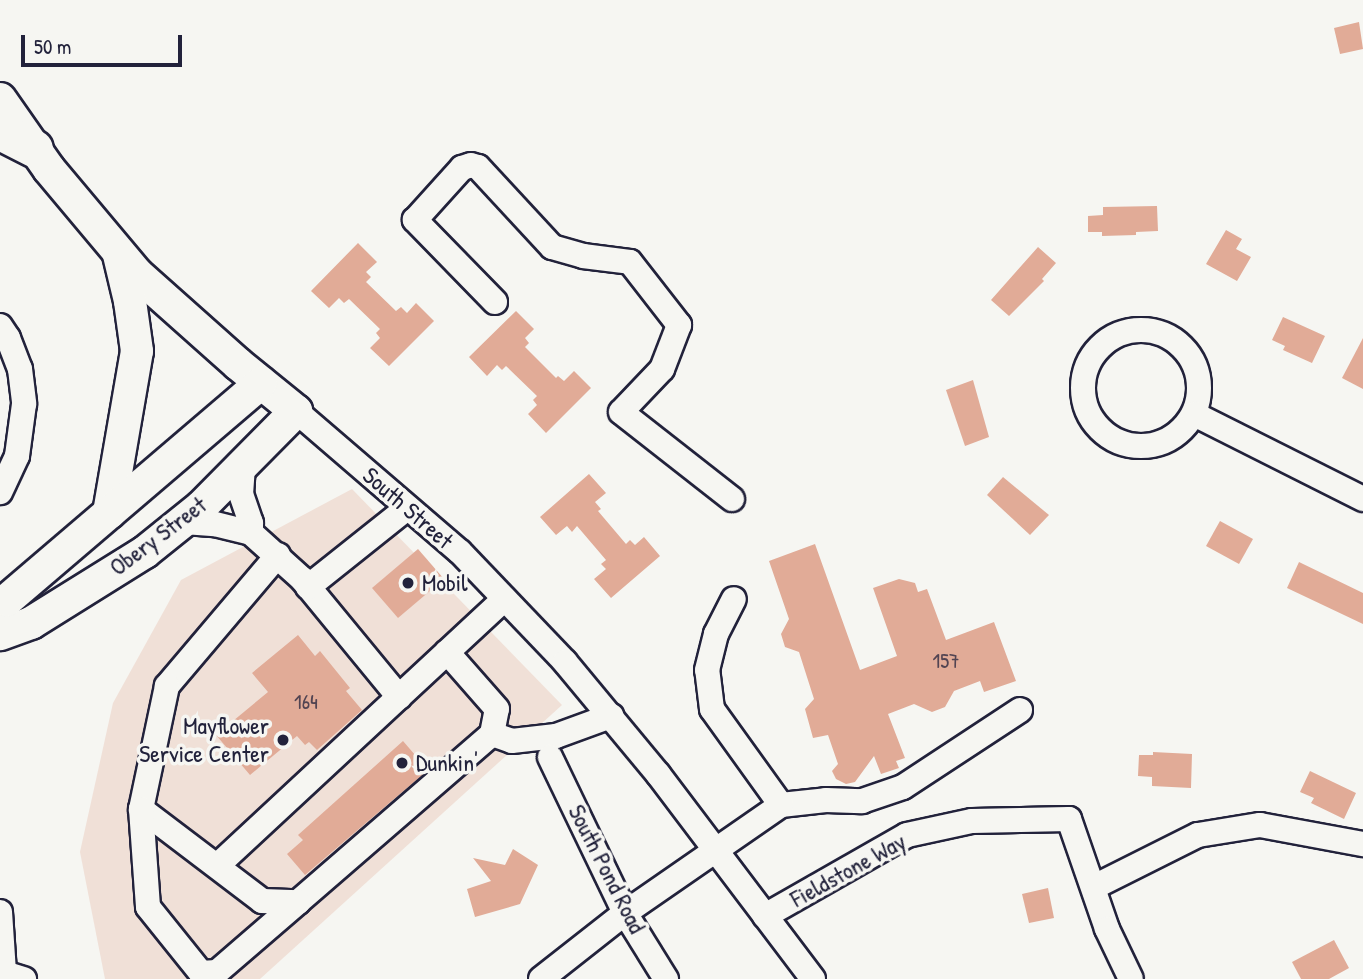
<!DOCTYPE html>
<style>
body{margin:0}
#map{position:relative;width:1363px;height:979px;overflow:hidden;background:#f6f6f2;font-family:"Patrick Hand",sans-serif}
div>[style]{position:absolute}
.built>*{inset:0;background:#f0e0d7}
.building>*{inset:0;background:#e1ab97}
.roads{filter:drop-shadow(2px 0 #22223b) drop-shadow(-2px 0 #22223b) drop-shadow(0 2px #22223b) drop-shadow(0 -2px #22223b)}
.minor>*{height:24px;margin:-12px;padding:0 12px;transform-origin:12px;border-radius:12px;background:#f6f6f2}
.minor>.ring{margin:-12px;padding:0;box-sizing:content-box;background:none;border:24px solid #f6f6f2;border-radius:50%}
.major>*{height:32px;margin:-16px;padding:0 16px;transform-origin:16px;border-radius:16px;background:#f6f6f2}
.highway>*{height:37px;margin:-18.5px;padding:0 18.5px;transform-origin:18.5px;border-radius:18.5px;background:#f6f6f2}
.dots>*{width:19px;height:19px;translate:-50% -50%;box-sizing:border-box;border:4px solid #f6f6f2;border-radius:50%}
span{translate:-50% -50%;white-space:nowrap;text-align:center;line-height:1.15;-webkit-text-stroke:7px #f6f6f2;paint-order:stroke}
.number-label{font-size:21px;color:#524452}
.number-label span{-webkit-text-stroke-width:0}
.street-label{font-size:24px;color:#22223b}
.poi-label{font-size:24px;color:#22223b}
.left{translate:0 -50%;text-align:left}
.right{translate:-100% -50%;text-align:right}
.scale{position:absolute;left:21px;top:35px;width:161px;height:32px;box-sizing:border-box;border:4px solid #22223b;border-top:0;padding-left:9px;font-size:21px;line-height:24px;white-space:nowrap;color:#22223b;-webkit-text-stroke:5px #f6f6f2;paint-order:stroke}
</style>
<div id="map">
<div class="built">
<i style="clip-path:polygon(352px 489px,562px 705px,260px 979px,105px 979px,80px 852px,113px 703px,181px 580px)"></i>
</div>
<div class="building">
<i style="clip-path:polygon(1359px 22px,1363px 49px,1340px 54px,1334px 28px)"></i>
<i style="clip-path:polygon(1157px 206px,1158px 231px,1136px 232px,1136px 235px,1102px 236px,1102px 232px,1088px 232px,1088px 216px,1103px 215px,1103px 207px)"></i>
<i style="clip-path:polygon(1226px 230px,1242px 239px,1236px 249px,1251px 257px,1237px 281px,1206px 264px)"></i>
<i style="clip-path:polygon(358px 243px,377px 262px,366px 272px,371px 277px,366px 282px,396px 311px,401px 307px,407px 313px,416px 303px,434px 321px,389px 366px,370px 348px,380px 338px,376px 333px,380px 329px,349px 299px,344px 303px,339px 298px,329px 308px,311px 291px)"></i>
<i style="clip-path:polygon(1038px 247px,1056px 263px,1042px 279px,1044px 281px,1009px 316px,991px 300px)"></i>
<i style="clip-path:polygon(516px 311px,534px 329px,525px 338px,529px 343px,525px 347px,556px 378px,558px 376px,564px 381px,574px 371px,591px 388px,546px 433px,528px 414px,537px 405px,533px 400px,537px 396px,506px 366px,502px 370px,497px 365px,487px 376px,469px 357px)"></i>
<i style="clip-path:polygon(1283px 317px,1325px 336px,1312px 363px,1283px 350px,1285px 346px,1272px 340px)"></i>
<i style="clip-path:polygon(1363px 338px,1363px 389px,1342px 378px)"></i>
<i style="clip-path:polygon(973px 380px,989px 437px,965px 446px,946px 390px)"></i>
<i style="clip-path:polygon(589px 474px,606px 493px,595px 502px,601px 509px,598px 511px,626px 544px,630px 540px,635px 545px,644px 537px,660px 556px,611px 598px,594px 579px,606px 569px,601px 564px,606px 560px,577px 526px,572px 532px,567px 526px,556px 535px,540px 517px)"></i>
<i style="clip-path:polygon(1003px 477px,1049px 515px,1030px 535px,987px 495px)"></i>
<i style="clip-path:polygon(1220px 521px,1253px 539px,1239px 564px,1206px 546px)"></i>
<i style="clip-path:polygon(815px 544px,860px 670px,897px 656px,873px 588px,899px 579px,915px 583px,918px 592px,927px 589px,946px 640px,994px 622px,1016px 681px,984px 692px,980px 681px,954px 691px,945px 707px,932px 712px,914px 704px,888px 714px,905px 758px,896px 761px,899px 768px,881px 774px,874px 756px,855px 782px,846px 784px,836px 779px,832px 771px,838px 764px,828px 735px,813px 738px,805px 709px,814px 699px,799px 652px,785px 647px,781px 634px,789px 619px,769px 561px)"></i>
<i style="clip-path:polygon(418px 549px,444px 579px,398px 618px,372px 588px)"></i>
<i style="clip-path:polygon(1299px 562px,1363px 593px,1363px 624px,1287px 588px)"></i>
<i style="clip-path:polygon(298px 635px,315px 656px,320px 651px,350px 688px,346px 691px,362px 710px,317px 750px,309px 742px,305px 745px,297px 736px,250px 775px,216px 735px,268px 692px,252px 673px)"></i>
<i style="clip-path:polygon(403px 741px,428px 770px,305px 875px,287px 854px,303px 840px,298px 835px)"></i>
<i style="clip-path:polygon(1153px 752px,1192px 754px,1191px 788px,1152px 786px,1152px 777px,1138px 776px,1139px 755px,1153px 755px)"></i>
<i style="clip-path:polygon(1310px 771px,1356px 793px,1344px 819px,1311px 803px,1314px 798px,1300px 792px)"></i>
<i style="clip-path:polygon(513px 849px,538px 865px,520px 904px,475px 917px,467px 889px,491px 881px,473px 858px,505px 865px)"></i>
<i style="clip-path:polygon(1048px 888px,1054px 918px,1029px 923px,1022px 894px)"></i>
<i style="clip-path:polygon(1334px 940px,1349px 968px,1329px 979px,1301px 979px,1292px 962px)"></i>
</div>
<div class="roads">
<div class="minor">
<i style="left:495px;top:302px;width:115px;rotate:-134.3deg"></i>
<i style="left:415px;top:220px;width:70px;rotate:-47.9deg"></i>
<i style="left:462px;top:168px;width:9px;rotate:-18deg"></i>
<i style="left:471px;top:165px;width:7px;rotate:16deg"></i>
<i style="left:478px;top:167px;width:109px;rotate:47.2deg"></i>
<i style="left:552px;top:247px;width:32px;rotate:16deg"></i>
<i style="left:583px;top:256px;width:47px;rotate:7.3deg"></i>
<i style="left:630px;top:262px;width:80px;rotate:52.1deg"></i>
<i style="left:679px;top:325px;width:47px;rotate:111.1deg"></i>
<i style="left:662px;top:369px;width:59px;rotate:133.6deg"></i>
<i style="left:621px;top:412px;width:141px;rotate:38.1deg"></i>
<i style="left:0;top:326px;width:14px;rotate:56deg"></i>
<i style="left:8px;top:338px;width:33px;rotate:69deg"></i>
<i style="left:20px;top:369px;width:35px;rotate:83deg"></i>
<i style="left:24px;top:404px;width:52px;rotate:97.7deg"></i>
<i style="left:17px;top:456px;width:40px;rotate:115deg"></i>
<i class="ring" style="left:1083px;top:330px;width:92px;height:92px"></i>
<i style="left:296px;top:411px;width:216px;rotate:40.7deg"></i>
<i style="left:460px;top:552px;width:152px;rotate:46.3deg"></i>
<i style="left:565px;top:662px;width:146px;rotate:50.3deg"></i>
<i style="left:658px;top:774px;width:257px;rotate:52.9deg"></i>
<i style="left:1194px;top:414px;width:189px;rotate:26.7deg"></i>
<i style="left:243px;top:466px;width:28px;rotate:94deg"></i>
<i style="left:241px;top:494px;width:31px;rotate:71deg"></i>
<i style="left:251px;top:523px;width:10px;rotate:90deg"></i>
<i style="left:184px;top:522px;width:31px;rotate:4deg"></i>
<i style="left:215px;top:524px;width:37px;rotate:14deg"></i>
<i style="left:251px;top:533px;width:69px;rotate:42deg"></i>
<i style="left:302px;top:579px;width:153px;rotate:50.6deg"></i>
<i style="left:278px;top:555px;width:172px;rotate:130.3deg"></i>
<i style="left:167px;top:686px;width:126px;rotate:101.9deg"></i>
<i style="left:141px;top:809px;width:152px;rotate:37.2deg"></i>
<i style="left:262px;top:901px;width:36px;rotate:2deg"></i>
<i style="left:298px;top:902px;width:257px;rotate:-40.9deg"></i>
<i style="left:492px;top:734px;width:25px;rotate:-79deg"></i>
<i style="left:497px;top:709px;width:76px;rotate:-131.3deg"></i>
<i style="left:308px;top:587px;width:127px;rotate:-38.6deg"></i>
<i style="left:492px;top:734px;width:21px;rotate:19deg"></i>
<i style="left:512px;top:741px;width:44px;rotate:-6.5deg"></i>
<i style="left:556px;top:736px;width:59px;rotate:-20deg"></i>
<i style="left:550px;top:757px;width:173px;rotate:64.3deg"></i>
<i style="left:625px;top:913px;width:78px;rotate:58.2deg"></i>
<i style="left:781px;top:805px;width:45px;rotate:-6.3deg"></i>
<i style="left:826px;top:800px;width:36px;rotate:2deg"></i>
<i style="left:862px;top:801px;width:43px;rotate:-18.9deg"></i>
<i style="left:903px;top:787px;width:140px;rotate:-33.3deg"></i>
<i style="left:141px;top:809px;width:98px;rotate:85.9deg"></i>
<i style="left:148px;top:907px;width:85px;rotate:51.2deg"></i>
<i style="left:201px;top:973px;width:16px;rotate:-4deg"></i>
<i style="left:217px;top:972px;width:107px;rotate:-40.8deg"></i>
<i style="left:218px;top:865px;width:391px;rotate:-42.9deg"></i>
<i style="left:1094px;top:887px;width:116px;rotate:-26.6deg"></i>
<i style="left:1198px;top:835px;width:63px;rotate:-9.2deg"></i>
<i style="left:1260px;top:825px;width:105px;rotate:10.5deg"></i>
<i style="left:0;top:912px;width:61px;rotate:86.2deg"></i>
<i style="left:4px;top:973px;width:21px;rotate:17deg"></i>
<i style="left:765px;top:916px;width:163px;rotate:-29.7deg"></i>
<i style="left:907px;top:835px;width:66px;rotate:-12.2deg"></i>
<i style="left:972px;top:821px;width:97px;rotate:-1.2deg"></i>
<i style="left:1069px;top:819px;width:116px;rotate:70.9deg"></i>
<i style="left:1107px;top:929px;width:55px;rotate:64.4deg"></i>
<i style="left:541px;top:979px;width:107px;rotate:-38.2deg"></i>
<i style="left:625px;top:913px;width:190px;rotate:-34.7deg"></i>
<i style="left:781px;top:805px;width:118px;rotate:-125.7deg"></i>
<i style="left:712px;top:709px;width:39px;rotate:-97deg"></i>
<i style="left:707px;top:670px;width:37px;rotate:-76deg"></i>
<i style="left:716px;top:634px;width:39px;rotate:-63deg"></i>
</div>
<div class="major">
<i style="left:0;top:99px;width:85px;rotate:55deg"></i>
<i style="left:49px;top:169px;width:137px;rotate:50deg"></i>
<i style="left:137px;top:274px;width:135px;rotate:41.7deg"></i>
<i style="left:238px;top:364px;width:75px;rotate:39deg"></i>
<i style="left:296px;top:411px;width:135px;rotate:134.7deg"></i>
<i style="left:201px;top:507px;width:72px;rotate:141.2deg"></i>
<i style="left:145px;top:552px;width:134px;rotate:148.1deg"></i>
<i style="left:31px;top:623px;width:33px;rotate:160deg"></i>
<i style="left:109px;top:513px;width:164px;rotate:-80.2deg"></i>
<i style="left:137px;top:351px;width:50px;rotate:-98deg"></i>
<i style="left:130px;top:301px;width:47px;rotate:-103.4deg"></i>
<i style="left:0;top:610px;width:12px;rotate:-55deg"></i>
<i style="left:7px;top:600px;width:334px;rotate:-40.5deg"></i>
</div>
<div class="highway">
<i style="left:0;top:131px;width:38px;rotate:27deg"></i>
</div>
</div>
<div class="dots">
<i style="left:408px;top:583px;background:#22223b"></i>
<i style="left:283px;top:740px;background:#22223b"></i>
<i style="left:402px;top:763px;background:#22223b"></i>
</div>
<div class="number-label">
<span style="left:946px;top:661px">157</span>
<span style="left:306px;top:702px">164</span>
</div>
<div class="street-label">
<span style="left:408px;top:508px;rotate:41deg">South Street</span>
<span style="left:158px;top:536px;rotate:-37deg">Obery Street</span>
<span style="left:607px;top:869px;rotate:63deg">South Pond Road</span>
<span style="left:848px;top:870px;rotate:-29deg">Fieldstone Way</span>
</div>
<div class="poi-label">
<span class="left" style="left:422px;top:583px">Mobil</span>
<span class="right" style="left:269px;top:740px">Mayflower<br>Service Center</span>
<span class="left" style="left:416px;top:763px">Dunkin'</span>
</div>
<div class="scale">50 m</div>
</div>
